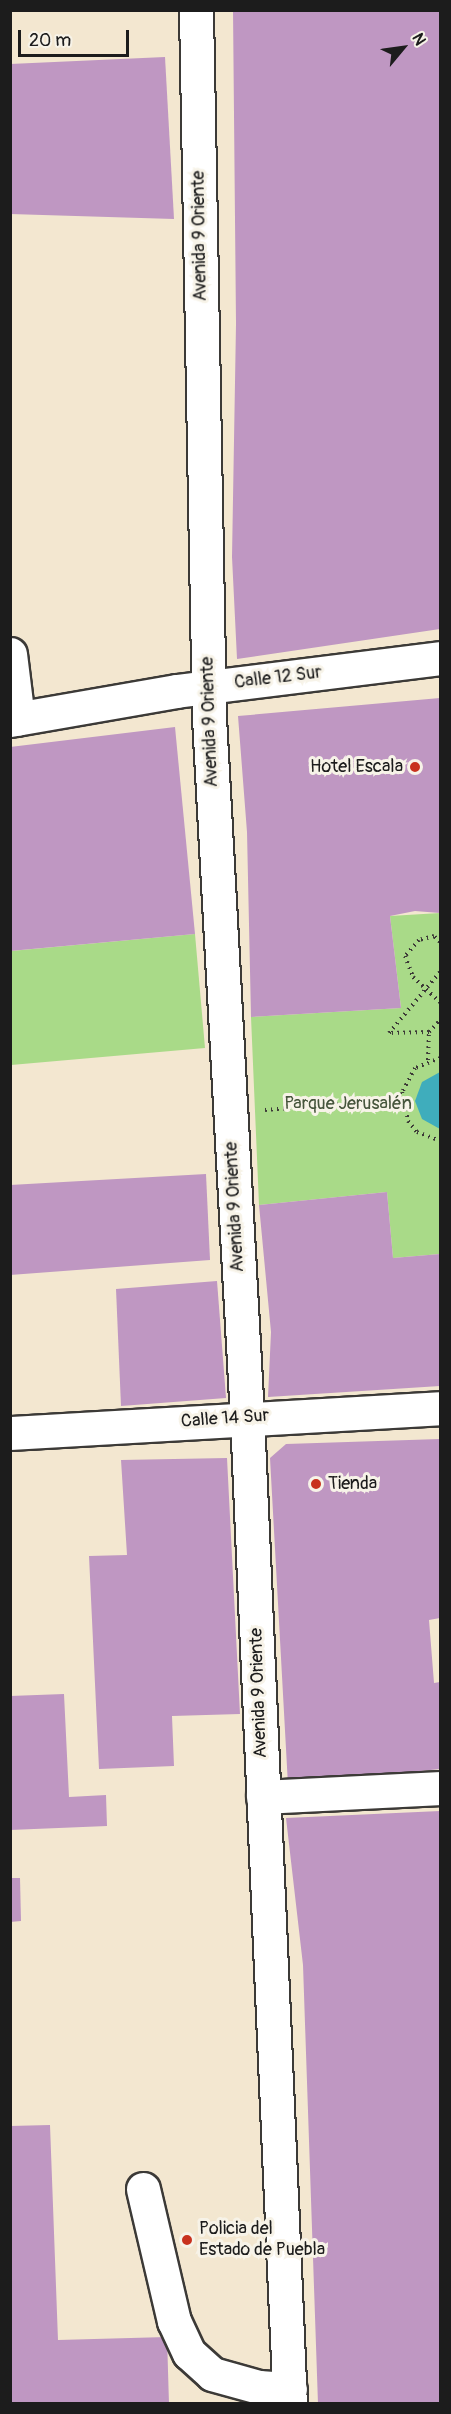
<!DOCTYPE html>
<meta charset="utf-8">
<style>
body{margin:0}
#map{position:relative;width:451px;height:2414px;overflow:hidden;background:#f3e7d0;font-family:Pangolin,sans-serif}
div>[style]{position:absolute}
.green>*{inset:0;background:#a9da88}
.water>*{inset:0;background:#3fadbc}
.building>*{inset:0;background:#bf97c2}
.path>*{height:4px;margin-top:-2px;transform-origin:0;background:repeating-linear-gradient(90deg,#3c3a37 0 1.5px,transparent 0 6px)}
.roads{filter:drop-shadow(2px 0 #3c3a37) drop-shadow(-2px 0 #3c3a37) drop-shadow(0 2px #3c3a37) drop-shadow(0 -2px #3c3a37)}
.minor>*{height:33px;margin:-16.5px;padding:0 16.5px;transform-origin:16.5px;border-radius:16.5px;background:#fff}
.major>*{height:33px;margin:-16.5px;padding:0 16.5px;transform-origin:16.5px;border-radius:16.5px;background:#fff}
.dots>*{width:16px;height:16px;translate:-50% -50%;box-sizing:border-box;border:3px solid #f7f3e8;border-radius:50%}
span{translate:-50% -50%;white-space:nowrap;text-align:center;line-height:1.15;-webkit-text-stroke:6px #f7f3e8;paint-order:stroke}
.street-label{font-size:18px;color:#1c1c1c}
.poi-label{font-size:18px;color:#1c1c1c}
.right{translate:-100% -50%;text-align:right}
.left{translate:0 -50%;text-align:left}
.park-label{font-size:18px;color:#46553c}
.frame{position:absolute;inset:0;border:12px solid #1c1c1c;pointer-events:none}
.north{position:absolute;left:373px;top:18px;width:60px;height:60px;-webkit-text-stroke:4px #f7f3e8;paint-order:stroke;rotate:61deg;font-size:16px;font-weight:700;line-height:24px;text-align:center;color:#1c1c1c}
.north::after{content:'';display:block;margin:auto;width:21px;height:27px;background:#1c1c1c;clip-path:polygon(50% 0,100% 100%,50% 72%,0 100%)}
.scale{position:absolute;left:18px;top:30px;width:111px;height:27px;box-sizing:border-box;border:3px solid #1c1c1c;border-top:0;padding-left:8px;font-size:18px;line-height:21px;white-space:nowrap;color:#1c1c1c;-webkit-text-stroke:4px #f7f3e8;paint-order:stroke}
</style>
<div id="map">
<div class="green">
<i style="clip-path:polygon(440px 913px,440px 1254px,393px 1258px,387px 1192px,259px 1205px,251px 1017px,401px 1008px,390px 916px)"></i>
<i style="clip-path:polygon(195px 934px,205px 1048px,11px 1065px,11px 951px)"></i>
</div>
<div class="water">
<i style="clip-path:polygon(440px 1072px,440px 1129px,422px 1119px,415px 1101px,422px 1082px)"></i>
</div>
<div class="building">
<i style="clip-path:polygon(233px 10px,440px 10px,440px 629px,237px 659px,232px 557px,236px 324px)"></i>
<i style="clip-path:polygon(165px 57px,174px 219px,10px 214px,10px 64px)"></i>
<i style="clip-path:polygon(440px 698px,440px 913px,415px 911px,390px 916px,401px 1008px,251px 1017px,247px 832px,238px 716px)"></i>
<i style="clip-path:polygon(175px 727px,195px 934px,10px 951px,10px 747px)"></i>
<i style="clip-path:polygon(206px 1174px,210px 1260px,10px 1275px,10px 1185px)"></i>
<i style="clip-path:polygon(387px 1192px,393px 1258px,440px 1254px,440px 1386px,268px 1397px,271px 1332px,259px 1205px)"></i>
<i style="clip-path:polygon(217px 1281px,226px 1398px,121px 1406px,116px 1289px)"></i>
<i style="clip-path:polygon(440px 1439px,440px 1618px,429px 1620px,434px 1683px,440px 1682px,440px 1769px,288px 1785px,270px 1458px,286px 1444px)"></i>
<i style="clip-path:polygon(227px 1458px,240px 1714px,172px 1716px,174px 1766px,99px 1769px,89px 1556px,127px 1555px,121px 1460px)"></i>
<i style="clip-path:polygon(64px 1694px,69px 1797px,106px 1795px,107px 1826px,10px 1830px,10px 1696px)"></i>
<i style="clip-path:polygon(440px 1811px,440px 2404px,318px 2404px,303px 1965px,286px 1818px)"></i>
<i style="clip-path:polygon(10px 1878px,20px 1878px,21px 1921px,10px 1922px)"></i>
<i style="clip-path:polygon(50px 2125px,58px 2340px,167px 2337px,169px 2404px,10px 2404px,10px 2126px)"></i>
</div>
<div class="path">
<i style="left:440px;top:942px;width:8px;rotate:-135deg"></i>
<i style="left:434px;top:936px;width:16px;rotate:165deg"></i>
<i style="left:419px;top:940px;width:21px;rotate:131deg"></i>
<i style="left:405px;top:956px;width:22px;rotate:69deg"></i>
<i style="left:413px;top:977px;width:37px;rotate:43deg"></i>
<i style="left:429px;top:1032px;width:40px;rotate:178.6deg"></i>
<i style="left:389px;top:1033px;width:80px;rotate:-50.1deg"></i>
<i style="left:440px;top:1058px;width:27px;rotate:158deg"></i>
<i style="left:415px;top:1068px;width:27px;rotate:118deg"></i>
<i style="left:402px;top:1092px;width:30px;rotate:78deg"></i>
<i style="left:408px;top:1121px;width:14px;rotate:51deg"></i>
<i style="left:417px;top:1132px;width:25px;rotate:21deg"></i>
<i style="left:428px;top:1060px;width:28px;rotate:-88deg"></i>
<i style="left:429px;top:1032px;width:16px;rotate:-47deg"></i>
<i style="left:265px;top:1110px;width:137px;rotate:-4.6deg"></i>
</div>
<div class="roads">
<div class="minor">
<i style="left:196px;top:10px;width:708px;rotate:88.95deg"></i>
<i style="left:209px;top:718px;width:700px;rotate:86.89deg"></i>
<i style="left:247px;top:1417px;width:988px;rotate:87.51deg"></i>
<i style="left:10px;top:654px;width:65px;rotate:83deg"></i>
<i style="left:10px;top:720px;width:169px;rotate:-9.9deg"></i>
<i style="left:176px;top:691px;width:266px;rotate:-7.1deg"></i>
<i style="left:263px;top:1797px;width:177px;rotate:-2.9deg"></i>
<i style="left:143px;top:2189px;width:136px;rotate:76.8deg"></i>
<i style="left:174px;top:2321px;width:35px;rotate:65deg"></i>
<i style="left:189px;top:2353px;width:31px;rotate:42deg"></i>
<i style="left:212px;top:2374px;width:49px;rotate:15.5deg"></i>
<i style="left:259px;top:2387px;width:31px;rotate:4deg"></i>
</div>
<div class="major">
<i style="left:10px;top:1433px;width:431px;rotate:-3.3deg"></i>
</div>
</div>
<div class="dots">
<i style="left:415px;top:767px;background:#c8321e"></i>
<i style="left:316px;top:1484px;background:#c8321e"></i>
<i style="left:187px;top:2240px;background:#c8321e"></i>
</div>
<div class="street-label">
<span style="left:200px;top:236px;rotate:-91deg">Avenida 9 Oriente</span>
<span style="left:278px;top:678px;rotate:-7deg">Calle 12 Sur</span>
<span style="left:210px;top:722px;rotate:-92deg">Avenida 9 Oriente</span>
<span style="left:235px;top:1207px;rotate:-93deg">Avenida 9 Oriente</span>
<span style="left:225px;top:1419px;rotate:-4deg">Calle 14 Sur</span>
<span style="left:259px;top:1693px;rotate:-92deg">Avenida 9 Oriente</span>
</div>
<div class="poi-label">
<span class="right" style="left:403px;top:767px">Hotel Escala</span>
<span class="left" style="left:328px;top:1484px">Tienda</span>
<span class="left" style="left:199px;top:2240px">Policia del<br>Estado de Puebla</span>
</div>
<div class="park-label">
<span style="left:348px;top:1104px">Parque Jerusalén</span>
</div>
<div class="frame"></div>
<div class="north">N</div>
<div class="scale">20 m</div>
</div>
